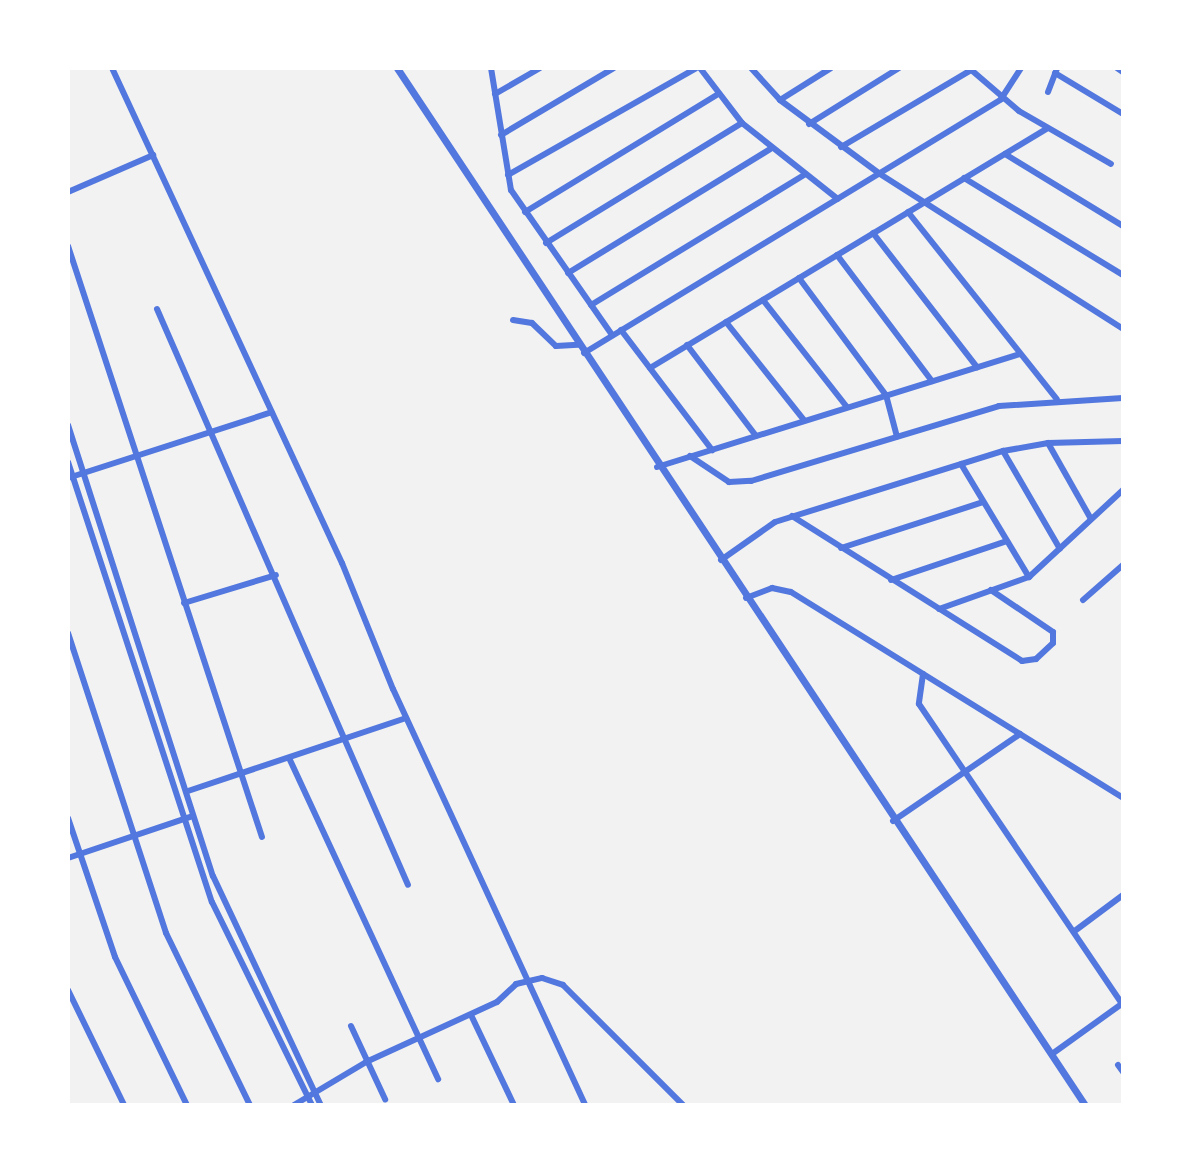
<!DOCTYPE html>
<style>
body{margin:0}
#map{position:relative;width:1191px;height:1173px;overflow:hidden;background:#f2f2f2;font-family:Quicksand,sans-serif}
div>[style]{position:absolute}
.minor>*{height:6px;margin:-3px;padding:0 3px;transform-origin:3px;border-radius:3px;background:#5277de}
.tertiary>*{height:7px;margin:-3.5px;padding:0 3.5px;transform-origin:3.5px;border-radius:3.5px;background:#5277de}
span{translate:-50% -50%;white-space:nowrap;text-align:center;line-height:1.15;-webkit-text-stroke:8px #fff;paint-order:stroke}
.frame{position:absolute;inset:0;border:70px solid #fff;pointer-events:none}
</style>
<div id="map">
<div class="minor">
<i style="left:112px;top:68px;width:546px;rotate:65.08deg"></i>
<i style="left:342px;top:563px;width:136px;rotate:68deg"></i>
<i style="left:393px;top:689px;width:458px;rotate:65.2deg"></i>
<i style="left:491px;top:68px;width:124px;rotate:80.7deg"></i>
<i style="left:511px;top:190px;width:177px;rotate:55.1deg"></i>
<i style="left:700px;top:68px;width:69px;rotate:52.6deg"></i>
<i style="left:742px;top:123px;width:122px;rotate:38.4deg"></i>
<i style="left:751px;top:68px;width:43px;rotate:47.8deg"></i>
<i style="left:780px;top:100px;width:124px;rotate:36.5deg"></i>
<i style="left:880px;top:174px;width:288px;rotate:32.5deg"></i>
<i style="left:969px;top:68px;width:66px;rotate:40.7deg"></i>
<i style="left:1019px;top:111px;width:106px;rotate:29.9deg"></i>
<i style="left:1117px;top:68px;width:7px;rotate:34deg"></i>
<i style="left:1055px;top:73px;width:79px;rotate:31.1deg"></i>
<i style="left:1048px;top:92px;width:26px;rotate:-69deg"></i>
<i style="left:495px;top:94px;width:52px;rotate:-30deg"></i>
<i style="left:780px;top:100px;width:60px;rotate:-32.1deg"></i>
<i style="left:809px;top:124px;width:106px;rotate:-31.9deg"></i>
<i style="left:501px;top:135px;width:131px;rotate:-30.7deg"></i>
<i style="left:841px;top:147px;width:151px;rotate:-30.6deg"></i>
<i style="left:1005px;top:154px;width:138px;rotate:31.4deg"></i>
<i style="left:508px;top:175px;width:216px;rotate:-29.6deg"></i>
<i style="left:964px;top:178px;width:186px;rotate:31.4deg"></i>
<i style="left:68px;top:192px;width:93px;rotate:-23.5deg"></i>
<i style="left:525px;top:212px;width:225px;rotate:-31.4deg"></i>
<i style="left:908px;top:212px;width:239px;rotate:51.5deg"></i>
<i style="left:873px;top:233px;width:170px;rotate:52.2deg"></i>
<i style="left:546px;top:243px;width:230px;rotate:-31.5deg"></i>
<i style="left:68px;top:246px;width:622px;rotate:71.83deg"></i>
<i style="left:837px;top:255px;width:158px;rotate:53deg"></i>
<i style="left:568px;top:273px;width:237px;rotate:-31.5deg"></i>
<i style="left:799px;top:278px;width:146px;rotate:53.4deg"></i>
<i style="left:886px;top:395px;width:43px;rotate:75.3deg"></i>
<i style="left:763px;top:300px;width:136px;rotate:51.9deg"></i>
<i style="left:591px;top:305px;width:250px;rotate:-31.4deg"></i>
<i style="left:157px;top:309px;width:628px;rotate:66.45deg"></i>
<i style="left:513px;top:320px;width:19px;rotate:9deg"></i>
<i style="left:532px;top:323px;width:33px;rotate:44deg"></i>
<i style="left:556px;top:346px;width:22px;rotate:-3deg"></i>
<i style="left:726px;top:322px;width:125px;rotate:51.5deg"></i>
<i style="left:621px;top:330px;width:151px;rotate:52.8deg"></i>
<i style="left:687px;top:345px;width:114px;rotate:52.8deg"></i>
<i style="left:584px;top:353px;width:488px;rotate:-31.3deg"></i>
<i style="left:1001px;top:99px;width:37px;rotate:-57deg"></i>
<i style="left:650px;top:368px;width:463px;rotate:-31.1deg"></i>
<i style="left:68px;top:425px;width:474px;rotate:72.2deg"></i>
<i style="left:213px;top:876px;width:253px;rotate:64.8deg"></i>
<i style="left:1048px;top:443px;width:87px;rotate:60.5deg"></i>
<i style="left:1003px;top:451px;width:113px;rotate:59.8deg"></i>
<i style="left:690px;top:456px;width:47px;rotate:33.7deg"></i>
<i style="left:729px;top:482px;width:22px;rotate:-3deg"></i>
<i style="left:751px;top:481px;width:259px;rotate:-16.8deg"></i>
<i style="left:999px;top:406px;width:124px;rotate:-3.7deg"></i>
<i style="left:68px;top:462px;width:463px;rotate:71.9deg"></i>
<i style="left:212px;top:902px;width:226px;rotate:63.8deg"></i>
<i style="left:961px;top:464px;width:132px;rotate:59deg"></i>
<i style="left:657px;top:467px;width:379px;rotate:-17.3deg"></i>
<i style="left:68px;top:478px;width:214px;rotate:-17.9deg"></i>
<i style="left:792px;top:516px;width:272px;rotate:32.2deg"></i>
<i style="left:1022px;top:661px;width:14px;rotate:-8deg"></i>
<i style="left:1036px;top:659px;width:23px;rotate:-43deg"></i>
<i style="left:1053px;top:643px;width:11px;rotate:-90deg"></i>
<i style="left:1053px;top:632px;width:75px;rotate:-145.9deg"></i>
<i style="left:841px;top:548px;width:149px;rotate:-17.9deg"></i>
<i style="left:721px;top:560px;width:66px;rotate:-35.1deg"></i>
<i style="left:775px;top:522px;width:239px;rotate:-17.3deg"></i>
<i style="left:1003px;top:451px;width:46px;rotate:-10.1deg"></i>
<i style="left:1048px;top:443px;width:75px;rotate:-1.5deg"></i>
<i style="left:891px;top:580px;width:122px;rotate:-18.6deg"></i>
<i style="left:746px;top:598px;width:28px;rotate:-21deg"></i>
<i style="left:772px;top:588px;width:19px;rotate:12deg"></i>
<i style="left:791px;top:592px;width:391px;rotate:31.8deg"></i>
<i style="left:1083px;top:600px;width:53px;rotate:-41.2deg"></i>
<i style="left:184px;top:603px;width:96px;rotate:-16.9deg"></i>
<i style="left:939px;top:609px;width:96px;rotate:-19.6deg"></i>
<i style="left:1029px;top:577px;width:128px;rotate:-42.8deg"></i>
<i style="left:68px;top:633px;width:316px;rotate:71.9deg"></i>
<i style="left:166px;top:933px;width:191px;rotate:64deg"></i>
<i style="left:923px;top:674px;width:30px;rotate:98deg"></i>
<i style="left:919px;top:704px;width:362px;rotate:55.9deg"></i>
<i style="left:290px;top:760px;width:352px;rotate:65.1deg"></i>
<i style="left:188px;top:791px;width:230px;rotate:-18.5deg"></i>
<i style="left:68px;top:818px;width:147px;rotate:71.3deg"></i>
<i style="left:115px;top:957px;width:165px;rotate:64.1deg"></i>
<i style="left:893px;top:821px;width:154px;rotate:-34.4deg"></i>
<i style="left:68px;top:858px;width:129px;rotate:-18.6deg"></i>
<i style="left:1076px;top:930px;width:59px;rotate:-36.7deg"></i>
<i style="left:68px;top:990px;width:128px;rotate:64deg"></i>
<i style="left:471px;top:1015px;width:100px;rotate:64.5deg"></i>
<i style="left:351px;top:1026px;width:81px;rotate:65deg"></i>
<i style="left:1052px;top:1054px;width:87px;rotate:-35.7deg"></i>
<i style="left:1118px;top:1065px;width:9px;rotate:54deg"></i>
<i style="left:294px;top:1105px;width:84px;rotate:-30.8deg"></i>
<i style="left:366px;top:1062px;width:144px;rotate:-24.6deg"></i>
<i style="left:497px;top:1002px;width:26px;rotate:-43deg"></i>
<i style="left:516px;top:984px;width:27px;rotate:-13deg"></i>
<i style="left:542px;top:978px;width:22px;rotate:18deg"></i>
<i style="left:563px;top:985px;width:170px;rotate:45deg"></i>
</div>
<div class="tertiary">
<i style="left:397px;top:68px;width:1244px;rotate:56.44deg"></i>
</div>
<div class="frame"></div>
</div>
